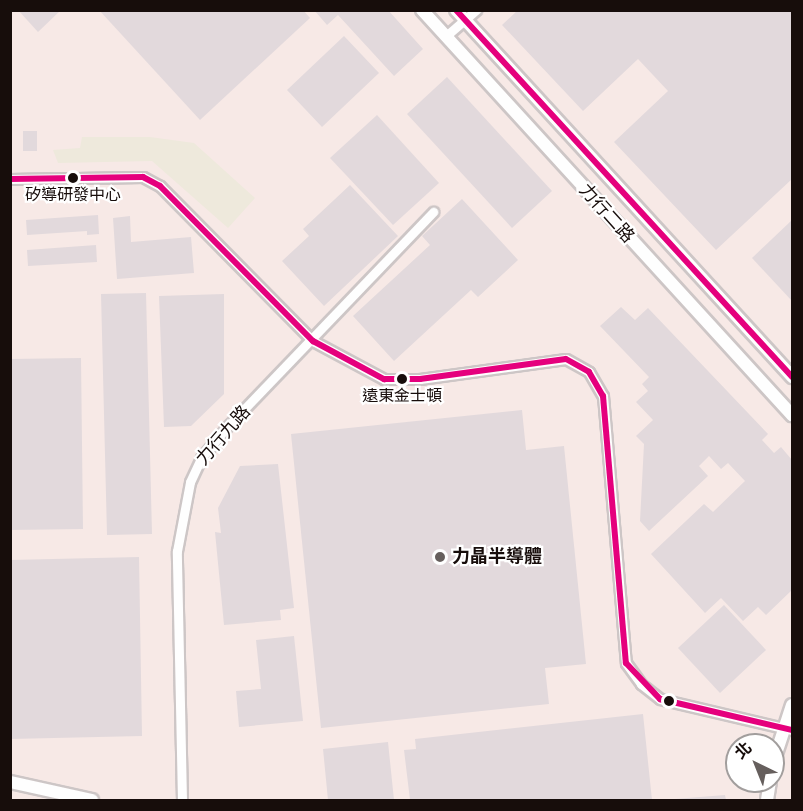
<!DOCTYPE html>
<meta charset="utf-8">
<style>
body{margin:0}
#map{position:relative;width:803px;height:811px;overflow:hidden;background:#faf6f6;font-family:"Sofia Sans Condensed","Noto Sans TC",sans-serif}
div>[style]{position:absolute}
.built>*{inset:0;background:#f7e9e6}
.green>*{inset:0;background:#eee9dc}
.building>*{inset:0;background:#e2d9dc}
.roads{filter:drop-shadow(2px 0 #cdc6c6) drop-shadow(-2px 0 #cdc6c6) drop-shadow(0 2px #cdc6c6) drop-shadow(0 -2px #cdc6c6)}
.minor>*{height:9px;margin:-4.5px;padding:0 4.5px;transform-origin:4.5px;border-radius:4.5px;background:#fefefe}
.tertiary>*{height:12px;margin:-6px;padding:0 6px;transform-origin:6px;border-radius:6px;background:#fefefe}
.bus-1>*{height:6px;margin:-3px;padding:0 3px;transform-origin:3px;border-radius:3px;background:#e5007d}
.dots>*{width:16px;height:16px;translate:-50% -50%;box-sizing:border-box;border:3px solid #fff;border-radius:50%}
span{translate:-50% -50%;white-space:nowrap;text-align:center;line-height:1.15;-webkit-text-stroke:4.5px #fff;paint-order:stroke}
.bus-label{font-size:16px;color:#170d0b}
.street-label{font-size:18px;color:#170d0b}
.poi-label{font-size:18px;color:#170d0b;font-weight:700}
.left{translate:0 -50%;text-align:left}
.frame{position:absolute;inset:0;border:12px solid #170d0b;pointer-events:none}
.north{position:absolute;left:725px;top:733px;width:60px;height:60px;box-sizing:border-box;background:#fff;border:2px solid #a29e9d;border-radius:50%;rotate:317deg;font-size:16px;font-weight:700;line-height:24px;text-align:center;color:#170d0b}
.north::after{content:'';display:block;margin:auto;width:21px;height:27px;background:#665f5d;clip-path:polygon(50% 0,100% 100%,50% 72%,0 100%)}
</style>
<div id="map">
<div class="built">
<i style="clip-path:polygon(evenodd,10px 11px,792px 11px,792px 800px,11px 800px,10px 11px,737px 745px,773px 745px,773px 781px,737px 781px,737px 745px)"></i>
</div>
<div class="green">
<i style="clip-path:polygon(82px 137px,150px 137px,194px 143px,255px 198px,228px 228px,152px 161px,58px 163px,53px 150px,80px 148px)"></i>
</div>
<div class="building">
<i style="clip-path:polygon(18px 10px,61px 10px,38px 32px)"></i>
<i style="clip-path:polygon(99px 10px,303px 10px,310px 18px,200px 120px)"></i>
<i style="clip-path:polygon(314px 10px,388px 10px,423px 49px,394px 76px,338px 15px,327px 25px)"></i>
<i style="clip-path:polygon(518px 10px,792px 10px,792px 179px,716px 250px,614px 142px,668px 91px,638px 59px,583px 111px,502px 25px)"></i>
<i style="clip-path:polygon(344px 36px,379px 73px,322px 127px,287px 90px)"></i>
<i style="clip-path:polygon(447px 77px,552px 191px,512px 228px,407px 114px)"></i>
<i style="clip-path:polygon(377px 115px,439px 183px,393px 225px,330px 158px)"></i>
<i style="clip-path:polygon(23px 131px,37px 131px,37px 151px,23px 151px)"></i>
<i style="clip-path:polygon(350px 185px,398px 236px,324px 306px,282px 261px,309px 236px,303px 229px)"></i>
<i style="clip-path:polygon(462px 199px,518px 260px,478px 297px,471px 290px,394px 361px,353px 316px,430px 245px,422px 236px)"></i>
<i style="clip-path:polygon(98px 215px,99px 234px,87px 235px,87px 231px,27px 235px,26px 220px)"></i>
<i style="clip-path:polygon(130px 216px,131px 242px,191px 237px,194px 273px,117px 279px,113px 218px)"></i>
<i style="clip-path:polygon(792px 220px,792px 301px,752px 258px)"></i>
<i style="clip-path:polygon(96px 245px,97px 262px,28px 266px,27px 250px)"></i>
<i style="clip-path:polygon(146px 293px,152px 534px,107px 535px,101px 294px)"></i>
<i style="clip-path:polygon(224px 294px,224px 394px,191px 426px,164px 427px,159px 296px)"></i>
<i style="clip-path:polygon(621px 307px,635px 320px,648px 308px,768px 434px,762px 440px,774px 453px,781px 447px,792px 460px,792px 590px,766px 615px,758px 607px,743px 621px,721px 598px,705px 613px,651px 554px,704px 504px,713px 512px,745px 481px,728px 463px,721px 469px,709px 456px,699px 466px,708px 476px,649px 531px,640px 521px,644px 444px,636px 436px,653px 420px,636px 402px,648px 391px,642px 384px,649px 377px,600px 326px)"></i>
<i style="clip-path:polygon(81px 358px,83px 529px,10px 530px,10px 359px)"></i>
<i style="clip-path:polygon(522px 410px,526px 450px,564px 446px,586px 664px,545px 668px,549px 704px,321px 728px,291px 434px)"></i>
<i style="clip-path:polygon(278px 464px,294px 608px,280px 610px,281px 620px,224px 625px,215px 532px,221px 533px,218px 508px,240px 466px)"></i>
<i style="clip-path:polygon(139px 557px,142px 736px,10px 739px,10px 560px)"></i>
<i style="clip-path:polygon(724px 605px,766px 650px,720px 693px,678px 648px)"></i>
<i style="clip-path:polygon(294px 636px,303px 721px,239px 727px,236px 691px,261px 689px,256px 640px)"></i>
<i style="clip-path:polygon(643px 714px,652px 800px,410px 800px,404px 750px,416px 749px,415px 739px)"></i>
<i style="clip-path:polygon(388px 742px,394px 800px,328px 800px,323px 749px)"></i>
<i style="clip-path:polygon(725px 795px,726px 800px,675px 800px,675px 799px)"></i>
</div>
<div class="roads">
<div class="minor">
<i style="left:446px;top:36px;width:40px;rotate:-41deg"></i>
<i style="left:10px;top:179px;width:133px;rotate:-0.9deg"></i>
<i style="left:143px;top:177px;width:19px;rotate:28deg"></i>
<i style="left:160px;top:186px;width:218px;rotate:45.4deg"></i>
<i style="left:313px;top:341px;width:81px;rotate:28.2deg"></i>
<i style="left:384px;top:379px;width:36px"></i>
<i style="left:420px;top:379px;width:147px;rotate:-7.8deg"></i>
<i style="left:566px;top:359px;width:26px;rotate:29deg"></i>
<i style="left:589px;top:372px;width:28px;rotate:60deg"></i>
<i style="left:603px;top:396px;width:268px;rotate:85.1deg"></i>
<i style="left:626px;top:663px;width:26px;rotate:54deg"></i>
<i style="left:641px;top:684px;width:24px;rotate:38deg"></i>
<i style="left:660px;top:699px;width:136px;rotate:13.2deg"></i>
<i style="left:182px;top:800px;width:249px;rotate:-91.2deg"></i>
<i style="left:177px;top:551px;width:70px;rotate:-79.3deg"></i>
<i style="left:190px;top:482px;width:26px;rotate:-65deg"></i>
<i style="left:201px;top:458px;width:38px;rotate:-50deg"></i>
<i style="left:225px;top:429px;width:301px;rotate:-46.2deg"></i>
</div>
<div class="tertiary">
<i style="left:422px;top:10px;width:549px;rotate:47.59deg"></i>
<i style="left:456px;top:10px;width:498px;rotate:47.5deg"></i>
<i style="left:773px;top:763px;width:61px;rotate:-71.9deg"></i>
<i style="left:10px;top:782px;width:84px;rotate:12.4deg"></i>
<i style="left:767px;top:800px;width:19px;rotate:-81deg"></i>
</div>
</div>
<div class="bus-1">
<i style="left:456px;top:10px;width:498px;rotate:47.5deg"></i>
<i style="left:10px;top:179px;width:133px;rotate:-0.9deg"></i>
<i style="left:143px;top:177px;width:19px;rotate:28deg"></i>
<i style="left:160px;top:186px;width:218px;rotate:45.4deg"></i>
<i style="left:313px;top:341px;width:81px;rotate:28.2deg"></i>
<i style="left:384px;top:379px;width:36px"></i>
<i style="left:420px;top:379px;width:147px;rotate:-7.8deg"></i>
<i style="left:566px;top:359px;width:26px;rotate:29deg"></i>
<i style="left:589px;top:372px;width:28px;rotate:60deg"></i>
<i style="left:603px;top:396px;width:268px;rotate:85.1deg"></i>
<i style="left:626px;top:663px;width:50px;rotate:46.6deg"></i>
<i style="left:660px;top:699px;width:136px;rotate:13.2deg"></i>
</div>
<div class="dots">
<i style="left:73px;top:178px;background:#170d0b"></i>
<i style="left:402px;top:379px;background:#170d0b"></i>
<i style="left:440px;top:557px;background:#665f5d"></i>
<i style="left:669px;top:701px;background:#170d0b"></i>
</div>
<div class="bus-label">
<span style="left:73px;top:196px">矽導研發中心</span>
<span style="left:402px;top:397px">遠東金士頓</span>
</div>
<div class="street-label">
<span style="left:606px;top:214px;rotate:48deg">力行二路</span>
<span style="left:224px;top:436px;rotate:-49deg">力行九路</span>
</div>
<div class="poi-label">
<span class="left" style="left:452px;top:557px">力晶半導體</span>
</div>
<div class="frame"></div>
<div class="north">北</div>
</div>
